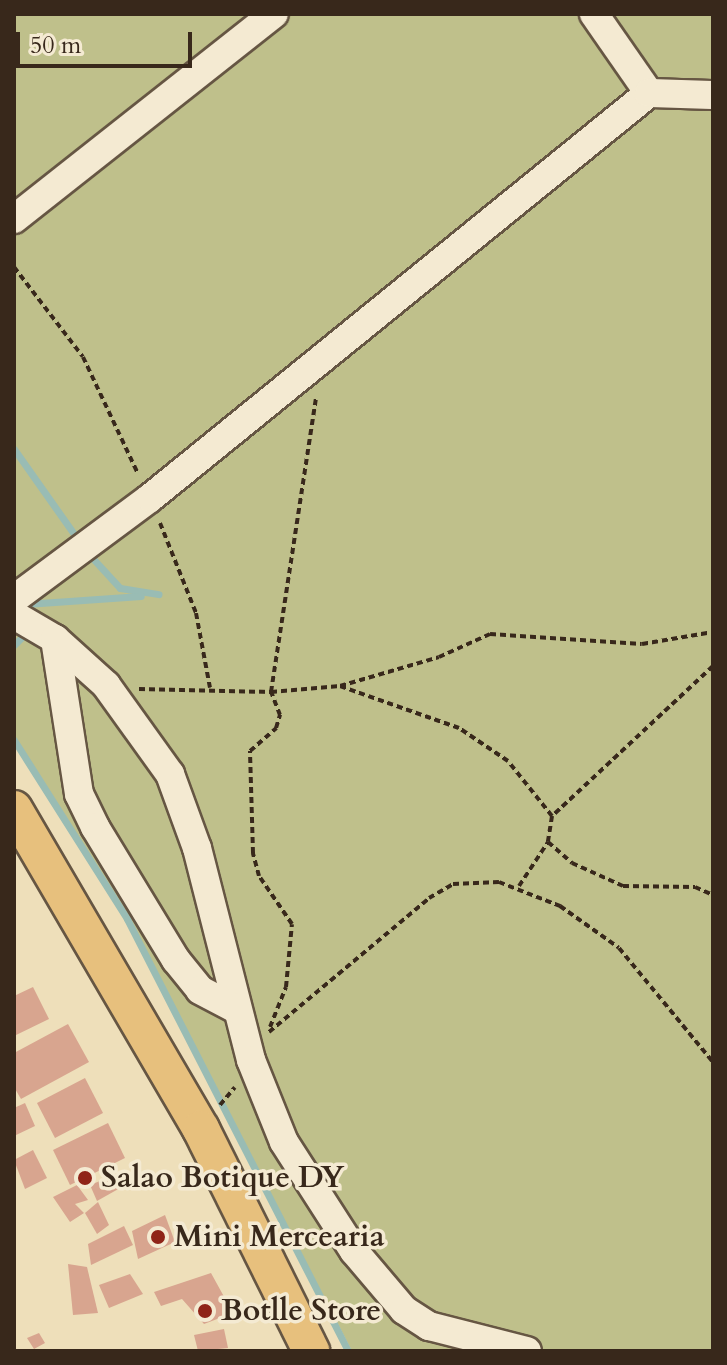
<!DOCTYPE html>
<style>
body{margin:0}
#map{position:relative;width:727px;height:1365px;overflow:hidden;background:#eedfba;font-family:Cardo,serif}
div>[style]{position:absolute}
.green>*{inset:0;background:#bfc08b}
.stream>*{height:7px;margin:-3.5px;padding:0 3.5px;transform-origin:3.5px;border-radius:3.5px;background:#99bcb4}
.building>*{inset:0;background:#d8a58f}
.path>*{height:4px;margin-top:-2px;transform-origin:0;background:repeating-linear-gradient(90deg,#38281b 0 6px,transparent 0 10px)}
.roads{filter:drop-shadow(2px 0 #665643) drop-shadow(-2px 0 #665643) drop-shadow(0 2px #665643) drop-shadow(0 -2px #665643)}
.minor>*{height:28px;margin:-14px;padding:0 14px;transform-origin:14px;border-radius:14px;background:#f4ead2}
.major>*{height:36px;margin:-18px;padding:0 18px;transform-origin:18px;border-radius:18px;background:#e7c07d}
.dots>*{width:22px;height:22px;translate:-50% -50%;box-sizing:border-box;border:4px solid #f4ead2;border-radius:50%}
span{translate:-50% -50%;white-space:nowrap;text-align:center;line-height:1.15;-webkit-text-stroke:7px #f4ead2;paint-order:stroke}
.poi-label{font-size:30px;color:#38281b;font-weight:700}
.left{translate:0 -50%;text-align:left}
.frame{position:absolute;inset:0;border:16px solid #38281b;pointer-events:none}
.scale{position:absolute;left:16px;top:32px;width:176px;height:36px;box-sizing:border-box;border:4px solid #38281b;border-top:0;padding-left:10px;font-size:24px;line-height:28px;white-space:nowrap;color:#38281b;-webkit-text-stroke:6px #f4ead2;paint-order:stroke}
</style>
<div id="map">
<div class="green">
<i style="clip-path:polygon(14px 14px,713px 14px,713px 1351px,352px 1351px,129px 924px,14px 741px)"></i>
</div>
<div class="stream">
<i style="left:14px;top:449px;width:113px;rotate:54.8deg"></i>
<i style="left:86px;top:551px;width:50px;rotate:47.4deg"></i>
<i style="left:120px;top:588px;width:39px;rotate:9deg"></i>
<i style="left:26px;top:604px;width:115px;rotate:-4deg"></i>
<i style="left:14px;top:645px;width:13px;rotate:-45deg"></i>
<i style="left:14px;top:740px;width:212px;rotate:57.7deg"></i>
<i style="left:127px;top:919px;width:485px;rotate:62.9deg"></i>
</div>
<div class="building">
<i style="clip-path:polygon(33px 987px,49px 1019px,14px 1036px,14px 996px)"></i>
<i style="clip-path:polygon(68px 1024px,89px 1062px,21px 1099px,14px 1087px,14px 1053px)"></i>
<i style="clip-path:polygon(85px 1078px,103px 1113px,55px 1138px,37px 1103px)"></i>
<i style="clip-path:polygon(25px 1103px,35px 1126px,14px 1136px,14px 1108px)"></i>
<i style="clip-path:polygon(108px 1123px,125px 1158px,70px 1185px,53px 1150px)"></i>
<i style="clip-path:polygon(33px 1150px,47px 1178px,25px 1189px,14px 1160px)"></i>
<i style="clip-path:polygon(125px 1171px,129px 1183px,97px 1201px,90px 1185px)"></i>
<i style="clip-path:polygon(77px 1185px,88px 1200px,75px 1204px,84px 1213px,70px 1222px,53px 1197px)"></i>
<i style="clip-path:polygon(98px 1202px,109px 1225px,97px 1234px,85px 1213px)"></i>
<i style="clip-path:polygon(165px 1215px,175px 1242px,138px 1259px,132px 1231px)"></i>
<i style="clip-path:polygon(124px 1226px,133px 1245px,91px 1265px,88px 1244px)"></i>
<i style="clip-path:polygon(68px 1264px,87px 1267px,98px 1313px,73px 1315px)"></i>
<i style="clip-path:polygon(211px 1273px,233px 1313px,204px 1324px,182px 1299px,161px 1306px,154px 1292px)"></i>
<i style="clip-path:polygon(130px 1274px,143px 1294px,109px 1308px,99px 1285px)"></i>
<i style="clip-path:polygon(224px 1329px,228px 1348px,198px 1351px,194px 1335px)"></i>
<i style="clip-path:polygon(39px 1333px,45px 1343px,34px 1349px,27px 1338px)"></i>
</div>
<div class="path">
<i style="left:14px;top:267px;width:113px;rotate:52.5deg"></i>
<i style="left:83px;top:357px;width:129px;rotate:64.8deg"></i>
<i style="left:160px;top:523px;width:97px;rotate:68.2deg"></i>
<i style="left:196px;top:613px;width:76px;rotate:79.4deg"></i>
<i style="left:713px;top:666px;width:220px;rotate:137deg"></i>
<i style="left:552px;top:816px;width:26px;rotate:99deg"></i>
<i style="left:548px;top:842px;width:32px;rotate:41deg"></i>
<i style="left:572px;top:863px;width:56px;rotate:24.3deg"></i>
<i style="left:623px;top:886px;width:72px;rotate:0.8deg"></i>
<i style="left:695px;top:887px;width:20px;rotate:24deg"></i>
<i style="left:139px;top:689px;width:132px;rotate:1.3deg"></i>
<i style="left:271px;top:692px;width:69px;rotate:-5deg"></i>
<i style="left:552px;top:816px;width:70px;rotate:-128.7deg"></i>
<i style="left:508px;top:761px;width:59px;rotate:-146deg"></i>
<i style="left:459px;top:728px;width:126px;rotate:-160.6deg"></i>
<i style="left:340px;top:686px;width:103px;rotate:-16.3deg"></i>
<i style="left:439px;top:657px;width:56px;rotate:-24.3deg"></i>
<i style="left:490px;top:634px;width:152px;rotate:3.8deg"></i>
<i style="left:642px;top:644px;width:72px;rotate:-9.6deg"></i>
<i style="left:519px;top:886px;width:53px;rotate:-56.6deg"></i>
<i style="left:270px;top:1027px;width:43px;rotate:-68.2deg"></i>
<i style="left:286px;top:987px;width:63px;rotate:-84.6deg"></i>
<i style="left:292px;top:924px;width:58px;rotate:-124.5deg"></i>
<i style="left:259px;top:876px;width:24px;rotate:-105deg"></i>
<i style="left:253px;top:853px;width:102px;rotate:-91.7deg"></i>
<i style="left:250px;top:751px;width:35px;rotate:-41deg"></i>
<i style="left:276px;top:728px;width:14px;rotate:-73deg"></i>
<i style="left:280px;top:715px;width:25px;rotate:-111deg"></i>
<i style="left:271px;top:692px;width:297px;rotate:-81.3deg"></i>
<i style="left:269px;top:1032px;width:209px;rotate:-39.9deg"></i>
<i style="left:429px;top:898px;width:28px;rotate:-30deg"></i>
<i style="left:453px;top:884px;width:46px;rotate:-2.5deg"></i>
<i style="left:499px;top:882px;width:66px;rotate:21.5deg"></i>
<i style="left:560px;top:906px;width:72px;rotate:35.4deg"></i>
<i style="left:619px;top:948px;width:148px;rotate:50.5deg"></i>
<i style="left:220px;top:1105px;width:23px;rotate:-50deg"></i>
</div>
<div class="roads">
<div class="minor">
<i style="left:594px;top:14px;width:96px;rotate:55.2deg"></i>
<i style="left:14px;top:219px;width:331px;rotate:-38.3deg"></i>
<i style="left:14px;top:599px;width:169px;rotate:-36.6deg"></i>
<i style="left:150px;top:498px;width:643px;rotate:-39.06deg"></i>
<i style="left:649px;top:93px;width:64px;rotate:1.8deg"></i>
<i style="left:14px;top:615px;width:48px;rotate:30.3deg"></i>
<i style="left:55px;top:639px;width:69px;rotate:42deg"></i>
<i style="left:106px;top:685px;width:110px;rotate:54.3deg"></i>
<i style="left:170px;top:774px;width:79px;rotate:70deg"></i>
<i style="left:197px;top:848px;width:219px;rotate:75.7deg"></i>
<i style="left:251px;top:1060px;width:88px;rotate:68.1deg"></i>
<i style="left:284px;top:1142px;width:130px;rotate:57.3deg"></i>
<i style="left:354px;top:1251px;width:77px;rotate:49.7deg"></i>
<i style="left:404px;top:1310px;width:30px;rotate:33deg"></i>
<i style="left:429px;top:1326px;width:101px;rotate:14.3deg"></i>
<i style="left:55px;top:639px;width:157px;rotate:81.2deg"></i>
<i style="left:79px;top:794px;width:37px;rotate:64deg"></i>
<i style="left:95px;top:827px;width:156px;rotate:58.7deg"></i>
<i style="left:176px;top:960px;width:38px;rotate:51deg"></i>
<i style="left:200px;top:990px;width:41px;rotate:27.8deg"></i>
</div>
<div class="major">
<i style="left:14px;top:809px;width:371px;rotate:59.7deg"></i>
<i style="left:201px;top:1129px;width:248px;rotate:63.6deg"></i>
</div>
</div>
<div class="dots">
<i style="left:85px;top:1178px;background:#8f2418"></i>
<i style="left:158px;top:1237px;background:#8f2418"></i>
<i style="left:205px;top:1311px;background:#8f2418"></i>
</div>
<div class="poi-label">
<span class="left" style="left:101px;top:1178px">Salao Botique DY</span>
<span class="left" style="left:174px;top:1237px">Mini Mercearia</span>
<span class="left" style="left:221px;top:1311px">Botlle Store</span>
</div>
<div class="frame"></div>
<div class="scale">50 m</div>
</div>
